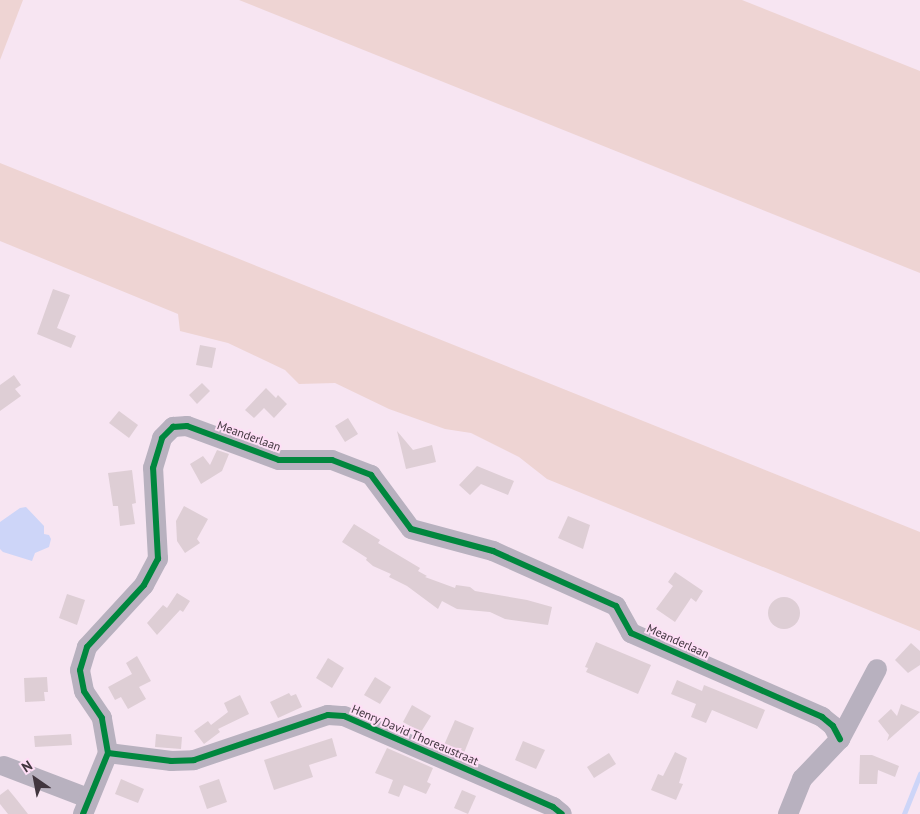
<!DOCTYPE html>
<style>
body{margin:0}
#map{position:relative;width:920px;height:814px;overflow:hidden;background:#f7e5f2;font-family:"PT Sans",sans-serif}
div>[style]{position:absolute}
.green>*{inset:0;background:#eed4d3}
.water>*{inset:0;background:#cdd5f8}
.stream>*{height:4.5px;margin:-2.25px;padding:0 2.25px;transform-origin:2.25px;border-radius:2.25px;background:#cdd5f8}
.building>*{inset:0;background:#deced5}
.round{border-radius:50%}
.minor>*{height:20px;margin:-10px;padding:0 10px;transform-origin:10px;border-radius:10px;background:#b8b1bf}
.cycleway>*{height:6px;margin:-3px;padding:0 3px;transform-origin:3px;border-radius:3px;background:#00873e}
span{translate:-50% -50%;white-space:nowrap;text-align:center;line-height:1.15;-webkit-text-stroke:4px #fedef6;paint-order:stroke}
.street-label{font-size:12px;color:#41353e}
.north{position:absolute;left:10px;top:754px;width:50px;height:50px;-webkit-text-stroke:4px #fedef6;paint-order:stroke;rotate:327deg;font-size:14px;font-weight:700;line-height:20px;text-align:center;color:#41353e}
.north::after{content:'';display:block;margin:auto;width:18px;height:22px;background:#41353e;clip-path:polygon(50% 0,100% 100%,50% 72%,0 100%)}
</style>
<div id="map">
<div class="green">
<i style="clip-path:polygon(0 0,23px 0,0 60px)"></i>
<i style="clip-path:polygon(239px 0,742px 0,920px 71px,920px 273px)"></i>
<i style="clip-path:polygon(0 163px,920px 532px,920px 631px,547px 479px,519px 457px,471px 433px,445px 429px,389px 409px,335px 383px,299px 384px,285px 370px,228px 343px,180px 331px,178px 314px,0 241px)"></i>
</div>
<div class="water">
<i style="clip-path:polygon(26px 507px,44px 526px,44px 534px,49px 535px,51px 539px,49px 547px,35px 553px,32px 561px,3px 552px,0 549px,0 522px,20px 508px)"></i>
</div>
<div class="stream">
<i style="left:904px;top:814px;width:43px;rotate:-68.2deg"></i>
</div>
<div class="building">
<i style="clip-path:polygon(53px 289px,70px 295px,57px 328px,76px 336px,71px 348px,37px 334px)"></i>
<i style="clip-path:polygon(200px 345px,216px 348px,212px 368px,196px 365px)"></i>
<i style="clip-path:polygon(14px 375px,21px 385px,15px 389px,21px 396px,0 411px,0 385px)"></i>
<i style="clip-path:polygon(202px 383px,210px 391px,197px 404px,189px 395px)"></i>
<i style="clip-path:polygon(266px 388px,276px 398px,278px 395px,287px 404px,274px 418px,264px 408px,254px 418px,245px 410px)"></i>
<i style="clip-path:polygon(119px 411px,138px 425px,129px 438px,109px 423px)"></i>
<i style="clip-path:polygon(348px 418px,358px 434px,345px 442px,335px 426px)"></i>
<i style="clip-path:polygon(397px 431px,413px 450px,432px 445px,436px 462px,406px 469px)"></i>
<i style="clip-path:polygon(217px 450px,229px 454px,222px 471px,201px 484px,190px 464px,203px 456px,210px 465px)"></i>
<i style="clip-path:polygon(477px 466px,514px 481px,508px 495px,481px 484px,470px 495px,459px 485px)"></i>
<i style="clip-path:polygon(132px 470px,136px 503px,132px 504px,135px 524px,120px 526px,118px 506px,113px 506px,108px 473px)"></i>
<i style="clip-path:polygon(184px 506px,208px 519px,197px 539px,200px 543px,185px 553px,177px 541px,176px 521px)"></i>
<i style="clip-path:polygon(568px 516px,590px 525px,583px 549px,558px 538px)"></i>
<i style="clip-path:polygon(354px 524px,380px 540px,378px 543px,420px 568px,418px 571px,427px 576px,425px 577px,455px 588px,456px 585px,470px 587px,475px 591px,527px 600px,552px 607px,548px 625px,505px 619px,490px 612px,457px 609px,442px 601px,438px 609px,407px 586px,389px 577px,391px 574px,373px 566px,366px 560px,367px 558px,342px 542px)"></i>
<i style="clip-path:polygon(675px 572px,703px 591px,696px 602px,691px 598px,675px 622px,656px 609px,673px 586px,668px 582px)"></i>
<i style="clip-path:polygon(177px 593px,190px 601px,183px 612px,180px 610px,157px 635px,147px 623px,163px 605px,167px 608px)"></i>
<i style="clip-path:polygon(67px 594px,85px 600px,77px 625px,59px 618px)"></i>
<i class="round" style="left:768px;top:597px;width:32px;height:32px"></i>
<i style="clip-path:polygon(596px 642px,651px 665px,638px 694px,586px 672px,588px 668px,585px 667px)"></i>
<i style="clip-path:polygon(911px 643px,920px 651px,920px 665px,908px 673px,895px 660px)"></i>
<i style="clip-path:polygon(137px 656px,151px 681px,139px 687px,146px 699px,128px 709px,121px 697px,115px 700px,108px 687px,132px 674px,126px 663px)"></i>
<i style="clip-path:polygon(328px 658px,344px 668px,332px 688px,316px 678px)"></i>
<i style="clip-path:polygon(47px 677px,48px 692px,44px 692px,45px 701px,25px 702px,24px 678px)"></i>
<i style="clip-path:polygon(375px 677px,391px 687px,380px 704px,364px 695px)"></i>
<i style="clip-path:polygon(677px 680px,702px 691px,704px 685px,765px 710px,757px 729px,712px 710px,706px 723px,691px 717px,696px 704px,671px 694px)"></i>
<i style="clip-path:polygon(289px 693px,291px 696px,296px 694px,302px 707px,278px 718px,270px 702px)"></i>
<i style="clip-path:polygon(240px 695px,249px 714px,218px 729px,220px 732px,204px 744px,194px 731px,208px 721px,211px 725px,228px 712px,224px 703px)"></i>
<i style="clip-path:polygon(901px 704px,920px 712px,887px 741px,889px 735px,878px 721px,891px 709px,897px 716px)"></i>
<i style="clip-path:polygon(412px 705px,431px 716px,421px 732px,403px 722px)"></i>
<i style="clip-path:polygon(455px 720px,474px 728px,464px 753px,444px 745px)"></i>
<i style="clip-path:polygon(71px 734px,72px 745px,35px 747px,34px 736px)"></i>
<i style="clip-path:polygon(156px 734px,182px 737px,181px 749px,155px 747px)"></i>
<i style="clip-path:polygon(332px 738px,337px 756px,309px 765px,313px 777px,274px 790px,264px 760px)"></i>
<i style="clip-path:polygon(523px 741px,545px 750px,536px 769px,515px 760px)"></i>
<i style="clip-path:polygon(387px 748px,433px 768px,427px 782px,431px 784px,426px 794px,404px 785px,399px 797px,388px 793px,393px 780px,375px 773px)"></i>
<i style="clip-path:polygon(675px 752px,687px 758px,679px 783px,683px 784px,676px 800px,651px 790px,658px 774px,663px 776px)"></i>
<i style="clip-path:polygon(609px 753px,616px 764px,594px 778px,587px 767px)"></i>
<i style="clip-path:polygon(860px 755px,872px 755px,899px 766px,895px 777px,878px 770px,877px 784px,859px 784px)"></i>
<i style="clip-path:polygon(121px 779px,144px 789px,138px 803px,115px 794px)"></i>
<i style="clip-path:polygon(219px 779px,227px 802px,207px 809px,199px 786px)"></i>
<i style="clip-path:polygon(8px 789px,17px 800px,28px 814px,8px 814px,0 804px,0 795px)"></i>
<i style="clip-path:polygon(462px 790px,476px 796px,468px 814px,454px 808px)"></i>
</div>
<div class="minor">
<i style="left:108px;top:753px;width:64px;rotate:7.2deg"></i>
<i style="left:171px;top:761px;width:23px;rotate:-2deg"></i>
<i style="left:194px;top:760px;width:141px;rotate:-18.6deg"></i>
<i style="left:328px;top:715px;width:16px;rotate:4deg"></i>
<i style="left:344px;top:716px;width:228px;rotate:23.5deg"></i>
<i style="left:553px;top:807px;width:11px;rotate:38deg"></i>
<i style="left:4px;top:766px;width:90px;rotate:20.9deg"></i>
<i style="left:83px;top:814px;width:66px;rotate:-67.7deg"></i>
<i style="left:108px;top:753px;width:36px;rotate:-100deg"></i>
<i style="left:102px;top:718px;width:32px;rotate:-124deg"></i>
<i style="left:84px;top:691px;width:21px;rotate:-101deg"></i>
<i style="left:80px;top:670px;width:24px;rotate:-73deg"></i>
<i style="left:87px;top:647px;width:84px;rotate:-47.4deg"></i>
<i style="left:144px;top:585px;width:30px;rotate:-62deg"></i>
<i style="left:158px;top:559px;width:91px;rotate:-93.1deg"></i>
<i style="left:153px;top:468px;width:31px;rotate:-73deg"></i>
<i style="left:162px;top:438px;width:16px;rotate:-45deg"></i>
<i style="left:173px;top:427px;width:14px;rotate:-4deg"></i>
<i style="left:187px;top:426px;width:98px;rotate:20.3deg"></i>
<i style="left:279px;top:460px;width:53px"></i>
<i style="left:332px;top:460px;width:42px;rotate:21deg"></i>
<i style="left:371px;top:475px;width:67px;rotate:53.5deg"></i>
<i style="left:411px;top:529px;width:85px;rotate:15deg"></i>
<i style="left:493px;top:551px;width:135px;rotate:24.1deg"></i>
<i style="left:616px;top:606px;width:31px;rotate:61deg"></i>
<i style="left:631px;top:633px;width:209px;rotate:23.7deg"></i>
<i style="left:822px;top:717px;width:14px;rotate:39deg"></i>
<i style="left:833px;top:726px;width:15px;rotate:62deg"></i>
<i style="left:788px;top:814px;width:38px;rotate:-68deg"></i>
<i style="left:802px;top:779px;width:55px;rotate:-46.5deg"></i>
<i style="left:840px;top:739px;width:79px;rotate:-62.1deg"></i>
</div>
<div class="cycleway">
<i style="left:108px;top:753px;width:64px;rotate:7.2deg"></i>
<i style="left:171px;top:761px;width:23px;rotate:-2deg"></i>
<i style="left:194px;top:760px;width:141px;rotate:-18.6deg"></i>
<i style="left:328px;top:715px;width:16px;rotate:4deg"></i>
<i style="left:344px;top:716px;width:228px;rotate:23.5deg"></i>
<i style="left:553px;top:807px;width:11px;rotate:38deg"></i>
<i style="left:83px;top:814px;width:66px;rotate:-67.7deg"></i>
<i style="left:108px;top:753px;width:36px;rotate:-100deg"></i>
<i style="left:102px;top:718px;width:32px;rotate:-124deg"></i>
<i style="left:84px;top:691px;width:21px;rotate:-101deg"></i>
<i style="left:80px;top:670px;width:24px;rotate:-73deg"></i>
<i style="left:87px;top:647px;width:84px;rotate:-47.4deg"></i>
<i style="left:144px;top:585px;width:30px;rotate:-62deg"></i>
<i style="left:158px;top:559px;width:91px;rotate:-93.1deg"></i>
<i style="left:153px;top:468px;width:31px;rotate:-73deg"></i>
<i style="left:162px;top:438px;width:16px;rotate:-45deg"></i>
<i style="left:173px;top:427px;width:14px;rotate:-4deg"></i>
<i style="left:187px;top:426px;width:98px;rotate:20.3deg"></i>
<i style="left:279px;top:460px;width:53px"></i>
<i style="left:332px;top:460px;width:42px;rotate:21deg"></i>
<i style="left:371px;top:475px;width:67px;rotate:53.5deg"></i>
<i style="left:411px;top:529px;width:85px;rotate:15deg"></i>
<i style="left:493px;top:551px;width:135px;rotate:24.1deg"></i>
<i style="left:616px;top:606px;width:31px;rotate:61deg"></i>
<i style="left:631px;top:633px;width:209px;rotate:23.7deg"></i>
<i style="left:822px;top:717px;width:14px;rotate:39deg"></i>
<i style="left:833px;top:726px;width:15px;rotate:62deg"></i>
</div>
<div class="street-label">
<span style="left:249px;top:436px;rotate:20deg">Meanderlaan</span>
<span style="left:678px;top:641px;rotate:24deg">Meanderlaan</span>
<span style="left:415px;top:735px;rotate:23deg">Henry David Thoreaustraat</span>
</div>
<div class="north">N</div>
</div>
